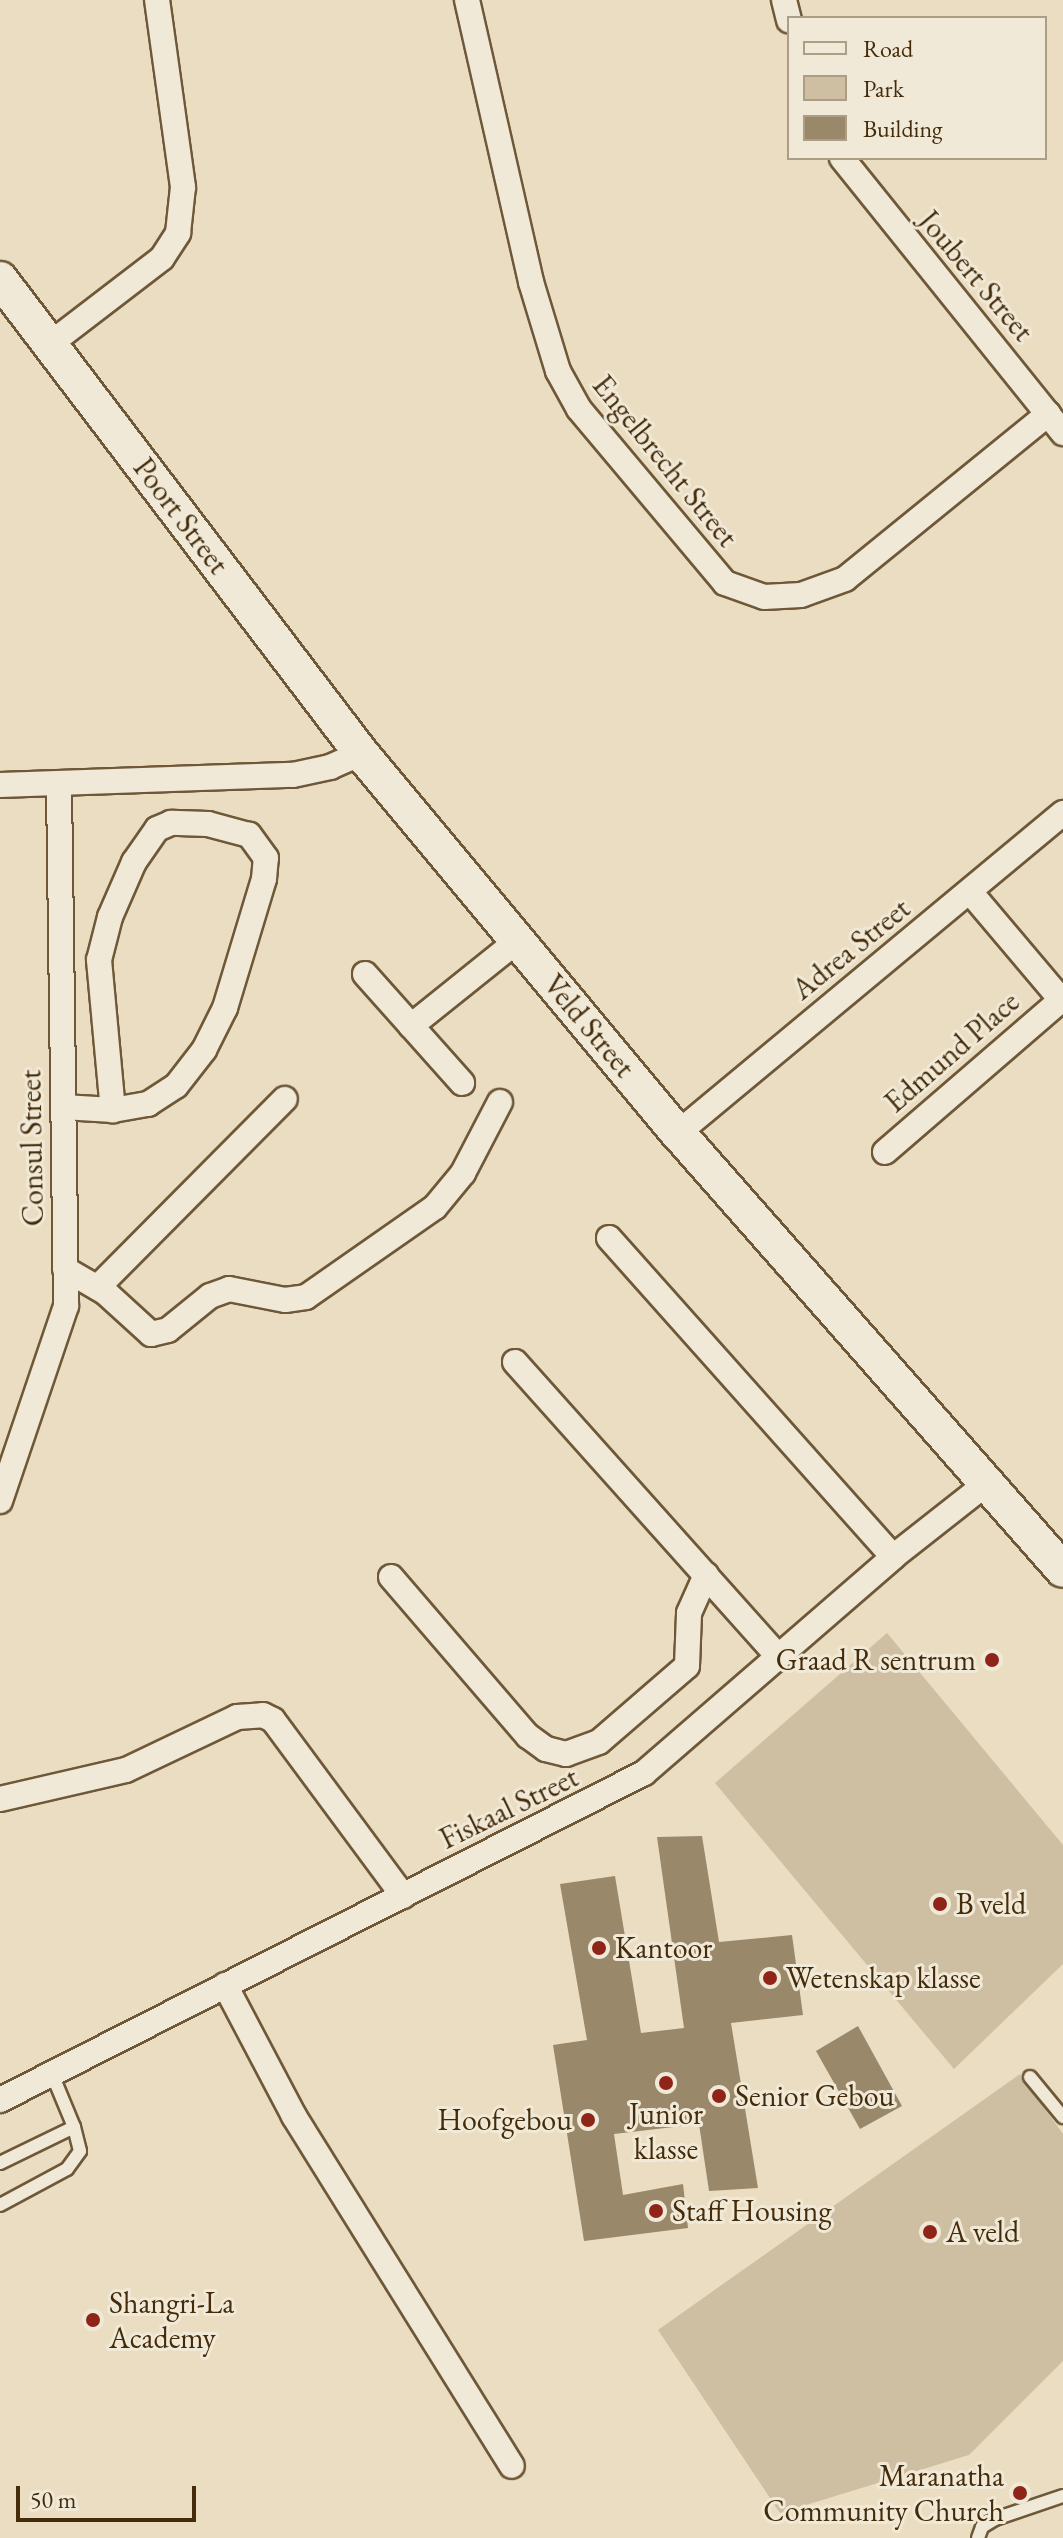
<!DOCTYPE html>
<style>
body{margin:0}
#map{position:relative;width:1063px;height:2538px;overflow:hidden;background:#eaddc1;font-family:"EB Garamond",serif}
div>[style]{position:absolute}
.green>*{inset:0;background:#cebfa2}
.building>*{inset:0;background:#9a886a}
.roads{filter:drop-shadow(2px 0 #6e5838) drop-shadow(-2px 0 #6e5838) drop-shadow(0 2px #6e5838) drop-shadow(0 -2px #6e5838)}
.lane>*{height:12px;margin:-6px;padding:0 6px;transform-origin:6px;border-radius:6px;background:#f1e9d7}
.street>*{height:24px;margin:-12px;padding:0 12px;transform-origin:12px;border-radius:12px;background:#f1e9d7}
.secondary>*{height:34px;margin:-17px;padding:0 17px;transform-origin:17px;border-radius:17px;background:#f1e9d7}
.dots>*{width:22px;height:22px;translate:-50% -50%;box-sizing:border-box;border:4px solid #f1e9d7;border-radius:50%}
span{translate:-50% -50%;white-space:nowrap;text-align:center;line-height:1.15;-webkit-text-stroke:6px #f1e9d7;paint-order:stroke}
.street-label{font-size:30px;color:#442c0b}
.poi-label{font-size:30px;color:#442c0b}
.right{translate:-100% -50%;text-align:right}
.left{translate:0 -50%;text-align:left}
.legend{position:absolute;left:787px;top:16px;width:260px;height:144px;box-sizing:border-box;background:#f1e9d7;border:2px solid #ac9d85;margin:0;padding:10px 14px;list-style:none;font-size:24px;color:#442c0b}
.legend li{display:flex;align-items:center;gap:16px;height:40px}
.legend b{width:40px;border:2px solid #ac9d85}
.scale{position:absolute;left:16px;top:2486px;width:180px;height:36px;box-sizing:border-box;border:4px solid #442c0b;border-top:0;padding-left:10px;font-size:24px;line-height:28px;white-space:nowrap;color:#442c0b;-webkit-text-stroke:6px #f1e9d7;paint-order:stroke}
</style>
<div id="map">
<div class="green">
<i style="clip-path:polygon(887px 1633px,1063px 1845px,1063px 1964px,954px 2069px,715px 1783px)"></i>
<i style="clip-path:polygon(1020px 2074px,1063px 2134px,1063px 2361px,969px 2455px,780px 2513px,658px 2330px)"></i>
</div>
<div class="building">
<i style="clip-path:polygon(702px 1836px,719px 1942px,792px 1935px,803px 2015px,731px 2023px,758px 2188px,709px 2191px,699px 2124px,614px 2134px,623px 2195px,683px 2184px,688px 2228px,584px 2241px,553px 2045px,587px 2040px,560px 1884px,615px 1876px,641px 2033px,684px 2028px,657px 1837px)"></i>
<i style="clip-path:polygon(858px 2026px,902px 2106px,860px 2129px,816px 2051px)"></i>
</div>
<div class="roads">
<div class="lane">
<i style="left:1030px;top:2077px;width:52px;rotate:50.5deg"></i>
<i style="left:0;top:2163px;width:82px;rotate:-25.9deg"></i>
<i style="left:74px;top:2127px;width:57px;rotate:-112.5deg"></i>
<i style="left:0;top:2205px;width:76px;rotate:-28.2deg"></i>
<i style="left:67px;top:2169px;width:22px;rotate:-54deg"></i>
<i style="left:80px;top:2151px;width:25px;rotate:-104deg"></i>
<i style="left:978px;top:2538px;width:12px;rotate:-70deg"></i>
<i style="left:982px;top:2527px;width:15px;rotate:-32deg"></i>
<i style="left:995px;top:2519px;width:72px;rotate:-18.7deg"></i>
</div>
<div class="street">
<i style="left:467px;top:0;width:289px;rotate:77.2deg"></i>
<i style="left:531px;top:282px;width:93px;rotate:73.1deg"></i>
<i style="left:558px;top:371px;width:43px;rotate:61.1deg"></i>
<i style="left:579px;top:409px;width:227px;rotate:50deg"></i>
<i style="left:725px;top:583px;width:41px;rotate:19.7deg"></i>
<i style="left:764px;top:597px;width:37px;rotate:-3deg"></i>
<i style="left:801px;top:595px;width:47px;rotate:-20deg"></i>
<i style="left:845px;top:579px;width:262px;rotate:-39.1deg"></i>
<i style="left:784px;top:0;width:21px;rotate:76deg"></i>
<i style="left:842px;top:158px;width:353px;rotate:51.2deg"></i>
<i style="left:50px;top:344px;width:141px;rotate:-37.5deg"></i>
<i style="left:162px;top:258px;width:30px;rotate:-57deg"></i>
<i style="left:178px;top:233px;width:46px;rotate:-83.8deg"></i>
<i style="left:183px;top:187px;width:189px;rotate:-97.9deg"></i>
<i style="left:0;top:785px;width:293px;rotate:-2deg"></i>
<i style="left:293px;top:775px;width:38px;rotate:-12deg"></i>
<i style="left:330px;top:767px;width:34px;rotate:-24deg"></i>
<i style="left:971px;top:893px;width:143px;rotate:49.8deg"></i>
<i style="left:365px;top:974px;width:146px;rotate:48.3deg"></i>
<i style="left:411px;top:1026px;width:136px;rotate:-38.7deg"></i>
<i style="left:63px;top:1107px;width:50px;rotate:3.4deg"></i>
<i style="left:113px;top:1110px;width:36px;rotate:-10deg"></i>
<i style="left:148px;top:1104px;width:33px;rotate:-33deg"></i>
<i style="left:176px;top:1086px;width:46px;rotate:-52.1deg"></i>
<i style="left:204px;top:1050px;width:47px;rotate:-63.4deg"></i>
<i style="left:225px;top:1008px;width:135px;rotate:-73.2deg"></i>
<i style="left:264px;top:879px;width:21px;rotate:-85deg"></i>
<i style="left:266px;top:858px;width:29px;rotate:-126deg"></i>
<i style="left:249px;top:835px;width:42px;rotate:-165deg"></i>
<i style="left:208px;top:824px;width:37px;rotate:-178deg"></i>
<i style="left:171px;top:823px;width:15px;rotate:157deg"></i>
<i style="left:157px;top:829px;width:40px;rotate:124.9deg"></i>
<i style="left:134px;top:862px;width:60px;rotate:113.6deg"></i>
<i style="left:110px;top:917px;width:44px;rotate:104.3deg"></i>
<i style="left:99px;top:960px;width:151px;rotate:84.7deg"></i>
<i style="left:678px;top:1133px;width:501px;rotate:-39.73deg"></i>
<i style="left:885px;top:1152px;width:233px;rotate:-40.8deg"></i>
<i style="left:609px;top:1238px;width:427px;rotate:48.3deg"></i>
<i style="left:65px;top:1269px;width:48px;rotate:30.3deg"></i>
<i style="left:106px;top:1293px;width:61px;rotate:42.3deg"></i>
<i style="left:151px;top:1334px;width:17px;rotate:-13deg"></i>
<i style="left:168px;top:1330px;width:54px;rotate:-39deg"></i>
<i style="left:210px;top:1296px;width:20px;rotate:-20deg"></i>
<i style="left:229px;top:1289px;width:57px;rotate:11.1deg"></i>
<i style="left:285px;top:1300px;width:21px;rotate:-8deg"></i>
<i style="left:306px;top:1297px;width:157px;rotate:-34.9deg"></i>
<i style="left:435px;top:1207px;width:44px;rotate:-50.5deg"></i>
<i style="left:463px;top:1173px;width:80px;rotate:-62.5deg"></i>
<i style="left:98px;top:1287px;width:265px;rotate:-45.2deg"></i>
<i style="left:515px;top:1362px;width:396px;rotate:48.2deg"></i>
<i style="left:0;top:1501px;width:206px;rotate:-71.3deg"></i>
<i style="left:66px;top:1306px;width:523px;rotate:-90.77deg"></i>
<i style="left:391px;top:1577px;width:210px;rotate:49.3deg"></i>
<i style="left:528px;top:1736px;width:22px;rotate:36deg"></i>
<i style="left:546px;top:1749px;width:21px;rotate:14deg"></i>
<i style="left:566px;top:1754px;width:35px;rotate:-20deg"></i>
<i style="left:599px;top:1742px;width:116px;rotate:-40.8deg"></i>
<i style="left:687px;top:1666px;width:53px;rotate:-87.8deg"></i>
<i style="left:689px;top:1613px;width:42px;rotate:-65.9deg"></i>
<i style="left:0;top:1799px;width:129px;rotate:-13deg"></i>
<i style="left:126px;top:1770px;width:123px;rotate:-25.5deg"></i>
<i style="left:237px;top:1717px;width:26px;rotate:-4deg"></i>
<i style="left:263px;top:1715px;width:11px;rotate:27deg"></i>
<i style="left:273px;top:1720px;width:219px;rotate:53.5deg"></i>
<i style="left:225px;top:1985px;width:148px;rotate:62.2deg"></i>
<i style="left:294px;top:2116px;width:412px;rotate:58.1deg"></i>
<i style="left:0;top:2100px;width:722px;rotate:-26.92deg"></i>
<i style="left:644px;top:1773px;width:330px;rotate:-40.9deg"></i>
<i style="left:893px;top:1557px;width:120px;rotate:-38.2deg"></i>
</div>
<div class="secondary">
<i style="left:0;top:279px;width:596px;rotate:52.71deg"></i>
<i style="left:361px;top:753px;width:495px;rotate:50.2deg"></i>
<i style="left:678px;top:1133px;width:582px;rotate:48.62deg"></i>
</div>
</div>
<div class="dots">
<i style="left:992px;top:1660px;background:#8f2418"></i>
<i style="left:940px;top:1904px;background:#8f2418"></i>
<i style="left:599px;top:1948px;background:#8f2418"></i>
<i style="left:770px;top:1978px;background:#8f2418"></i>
<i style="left:666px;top:2083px;background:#8f2418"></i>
<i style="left:719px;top:2096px;background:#8f2418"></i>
<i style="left:588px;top:2120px;background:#8f2418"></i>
<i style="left:656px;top:2211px;background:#8f2418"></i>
<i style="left:930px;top:2232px;background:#8f2418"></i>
<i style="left:93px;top:2320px;background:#8f2418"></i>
<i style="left:1020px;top:2493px;background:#8f2418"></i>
</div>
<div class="street-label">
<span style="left:976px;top:276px;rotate:50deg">Joubert Street</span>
<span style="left:665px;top:461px;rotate:51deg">Engelbrecht Street</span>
<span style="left:181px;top:516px;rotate:53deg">Poort Street</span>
<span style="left:851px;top:949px;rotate:-39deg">Adrea Street</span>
<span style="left:589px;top:1026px;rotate:50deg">Veld Street</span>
<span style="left:952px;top:1052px;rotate:-41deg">Edmund Place</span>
<span style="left:32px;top:1148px;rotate:-91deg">Consul Street</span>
<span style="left:509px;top:1808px;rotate:-26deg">Fiskaal Street</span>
</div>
<div class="poi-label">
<span class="right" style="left:976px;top:1660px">Graad R sentrum</span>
<span class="left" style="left:956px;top:1904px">B veld</span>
<span class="left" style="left:615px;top:1948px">Kantoor</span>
<span class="left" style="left:786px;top:1978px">Wetenskap klasse</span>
<span class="left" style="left:735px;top:2096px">Senior Gebou</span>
<span style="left:666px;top:2131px">Junior<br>klasse</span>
<span class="right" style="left:572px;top:2120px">Hoofgebou</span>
<span class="left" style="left:672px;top:2211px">Staff Housing</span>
<span class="left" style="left:946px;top:2232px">A veld</span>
<span class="left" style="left:109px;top:2320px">Shangri-La<br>Academy</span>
<span class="right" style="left:1004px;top:2493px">Maranatha<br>Community Church</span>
</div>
<ul class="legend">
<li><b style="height:10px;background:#f1e9d7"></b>Road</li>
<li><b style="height:22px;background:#cebfa2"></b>Park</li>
<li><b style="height:22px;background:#9a886a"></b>Building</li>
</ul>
<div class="scale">50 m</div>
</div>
